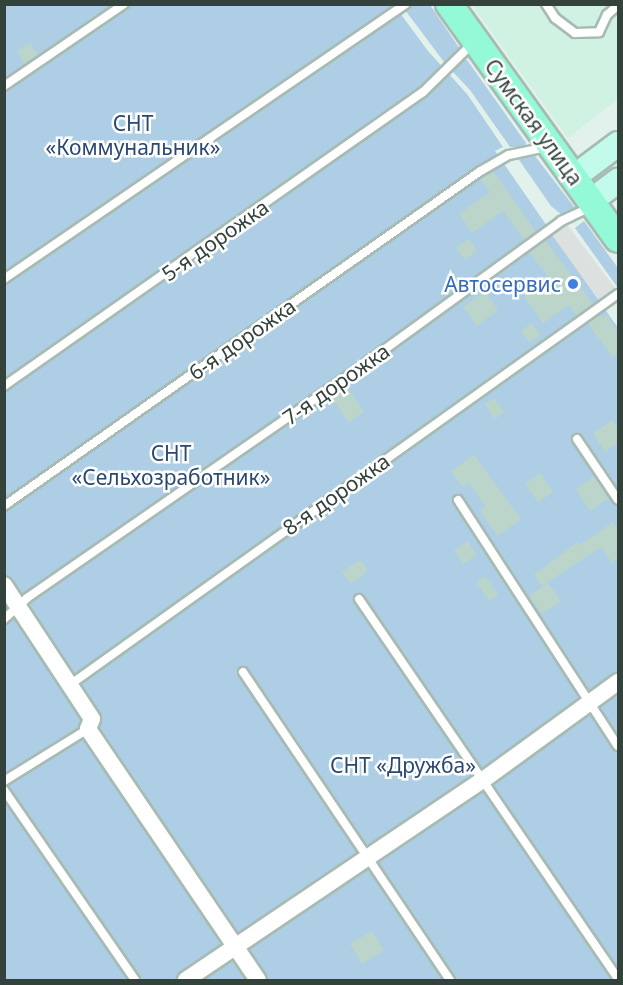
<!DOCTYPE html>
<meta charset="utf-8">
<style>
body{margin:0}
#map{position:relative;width:623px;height:985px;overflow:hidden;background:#e3f1ec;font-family:"Noto Sans",sans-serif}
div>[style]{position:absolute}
.commercial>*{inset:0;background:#cff2e2}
.green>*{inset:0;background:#adcee4}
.parking>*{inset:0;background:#dce1df}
.building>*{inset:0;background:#bcd5ca}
.roads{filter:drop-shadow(2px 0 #a7bbb3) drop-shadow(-2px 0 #a7bbb3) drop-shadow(0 2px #a7bbb3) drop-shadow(0 -2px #a7bbb3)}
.service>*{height:8px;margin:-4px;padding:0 4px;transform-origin:4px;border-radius:4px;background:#fff}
.minor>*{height:16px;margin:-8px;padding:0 8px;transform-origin:8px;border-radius:8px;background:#fff}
.secondary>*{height:24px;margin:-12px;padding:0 12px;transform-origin:12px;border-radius:12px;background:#c2fbeb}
.primary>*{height:26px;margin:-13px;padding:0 13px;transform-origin:13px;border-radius:13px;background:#94f9d7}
.dots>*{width:16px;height:16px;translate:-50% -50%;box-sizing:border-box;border:3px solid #fff;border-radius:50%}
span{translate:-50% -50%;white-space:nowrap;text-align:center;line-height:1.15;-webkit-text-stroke:5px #fff;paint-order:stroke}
.street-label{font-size:21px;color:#34423c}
.park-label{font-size:21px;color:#2b4870}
.shop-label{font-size:21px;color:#366cbe}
.right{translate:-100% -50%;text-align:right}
.frame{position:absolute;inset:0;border:6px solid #34423c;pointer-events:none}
</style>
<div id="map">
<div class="commercial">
<i style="clip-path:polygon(472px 5px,618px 5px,618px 99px,568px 138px)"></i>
</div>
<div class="green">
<i style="clip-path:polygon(5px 5px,394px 5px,428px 51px,467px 94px,503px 147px,495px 151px,618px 328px,618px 980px,5px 980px)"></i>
<i style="clip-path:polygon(413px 5px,430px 5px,460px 49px,447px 66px,405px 10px)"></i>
<i style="clip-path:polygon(462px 59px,467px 60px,526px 143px,525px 147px,510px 147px,470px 90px,452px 71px)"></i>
<i style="clip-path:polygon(535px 156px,575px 208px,572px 211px,562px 215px,551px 206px,517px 157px)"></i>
<i style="clip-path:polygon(584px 221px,618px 268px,618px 288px,575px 228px)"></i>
</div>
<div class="parking">
<i style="clip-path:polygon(563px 219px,618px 292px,603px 306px,552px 235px)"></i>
</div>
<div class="building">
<i style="clip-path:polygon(30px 43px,38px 55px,24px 64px,17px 51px)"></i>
<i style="clip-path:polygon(493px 171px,536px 232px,524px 240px,503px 211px,472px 233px,459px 214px,490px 192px,480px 179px)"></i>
<i style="clip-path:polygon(469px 239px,477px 251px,465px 260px,456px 248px)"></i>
<i style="clip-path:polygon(545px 240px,593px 304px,577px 316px,569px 305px,543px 323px,524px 297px,550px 279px,529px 252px)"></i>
<i style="clip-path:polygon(485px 291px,498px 310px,477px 326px,463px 307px)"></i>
<i style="clip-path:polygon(600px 315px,603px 318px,607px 315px,618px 332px,618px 352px,612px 357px,588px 323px)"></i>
<i style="clip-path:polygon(532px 323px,541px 335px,530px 343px,521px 331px)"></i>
<i style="clip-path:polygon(346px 385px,364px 412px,349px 423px,330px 396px)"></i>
<i style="clip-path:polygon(494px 398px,504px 412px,495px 419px,485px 404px)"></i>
<i style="clip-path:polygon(612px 420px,618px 428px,618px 442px,605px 452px,593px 434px)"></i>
<i style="clip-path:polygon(474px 455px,521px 519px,498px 536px,480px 511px,485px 506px,469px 483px,462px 487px,451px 471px)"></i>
<i style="clip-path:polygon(540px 473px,553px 492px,538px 502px,525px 484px)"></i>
<i style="clip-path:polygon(594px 477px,609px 498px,590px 511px,576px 489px)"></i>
<i style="clip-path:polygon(613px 522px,618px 530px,618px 558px,612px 563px,601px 547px,542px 586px,534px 575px,577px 542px,580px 545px)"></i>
<i style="clip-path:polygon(468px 541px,477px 555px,463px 564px,454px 550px)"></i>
<i style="clip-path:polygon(360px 560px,368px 571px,351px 584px,342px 572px)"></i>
<i style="clip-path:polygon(485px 576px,498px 594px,489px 601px,476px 582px)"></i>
<i style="clip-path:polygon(548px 583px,561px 601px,542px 614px,529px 596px)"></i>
<i style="clip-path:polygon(372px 931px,384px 950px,362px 964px,350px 944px)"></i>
</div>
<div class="roads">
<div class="service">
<i style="left:546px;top:4px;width:17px;rotate:57deg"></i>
<i style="left:555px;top:18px;width:25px;rotate:37deg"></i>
<i style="left:575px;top:33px;width:24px;rotate:-2deg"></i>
<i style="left:599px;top:32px;width:19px;rotate:-65deg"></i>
<i style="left:607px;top:15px;width:15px;rotate:-42deg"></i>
<i style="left:4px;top:86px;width:145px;rotate:-34.3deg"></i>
<i style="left:4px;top:279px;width:487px;rotate:-34.4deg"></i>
<i style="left:4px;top:386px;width:512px;rotate:-35.06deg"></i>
<i style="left:423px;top:92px;width:70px;rotate:-44.4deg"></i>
<i style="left:577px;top:439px;width:73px;rotate:56.1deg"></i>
<i style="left:458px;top:500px;width:293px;rotate:57deg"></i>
<i style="left:4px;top:506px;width:581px;rotate:-35.11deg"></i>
<i style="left:479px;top:172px;width:34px;rotate:-30deg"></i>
<i style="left:509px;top:155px;width:39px;rotate:-12deg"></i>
<i style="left:359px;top:599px;width:460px;rotate:55.7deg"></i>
<i style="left:4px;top:619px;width:31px;rotate:-42deg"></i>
<i style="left:27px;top:598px;width:390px;rotate:-34.7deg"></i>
<i style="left:348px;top:376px;width:263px;rotate:-36deg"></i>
<i style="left:561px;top:221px;width:35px;rotate:-25deg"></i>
<i style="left:243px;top:672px;width:371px;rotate:56.1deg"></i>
<i style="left:71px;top:684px;width:672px;rotate:-35.49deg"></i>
<i style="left:4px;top:781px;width:99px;rotate:-31.8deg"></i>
<i style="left:4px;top:790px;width:231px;rotate:55.4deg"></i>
</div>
<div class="minor">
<i style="left:4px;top:585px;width:160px;rotate:56.7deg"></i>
<i style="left:92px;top:719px;width:11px;rotate:112deg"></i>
<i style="left:88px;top:729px;width:303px;rotate:55.9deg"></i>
<i style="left:186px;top:980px;width:358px;rotate:-34deg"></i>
<i style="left:483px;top:780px;width:167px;rotate:-36deg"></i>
</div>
<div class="secondary">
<i style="left:574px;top:177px;width:55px;rotate:-36.9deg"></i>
<i style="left:591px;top:201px;width:34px;rotate:-37deg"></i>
</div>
<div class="primary">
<i style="left:449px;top:4px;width:289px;rotate:54.3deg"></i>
</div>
</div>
<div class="dots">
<i style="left:573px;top:284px;background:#3f7fe0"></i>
</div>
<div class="street-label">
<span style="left:534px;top:122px;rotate:54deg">Сумская улица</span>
<span style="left:215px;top:240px;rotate:-35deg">5-я дорожка</span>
<span style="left:242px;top:339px;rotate:-35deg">6-я дорожка</span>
<span style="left:336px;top:384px;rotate:-35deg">7-я дорожка</span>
<span style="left:336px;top:494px;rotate:-35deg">8-я дорожка</span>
</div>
<div class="park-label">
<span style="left:133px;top:135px">СНТ<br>«Коммунальник»</span>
<span style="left:171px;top:465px">СНТ<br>«Сельхозработник»</span>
<span style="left:403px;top:765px">СНТ «Дружба»</span>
</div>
<div class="shop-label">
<span class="right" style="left:561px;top:284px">Автосервис</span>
</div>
<div class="frame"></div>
</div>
